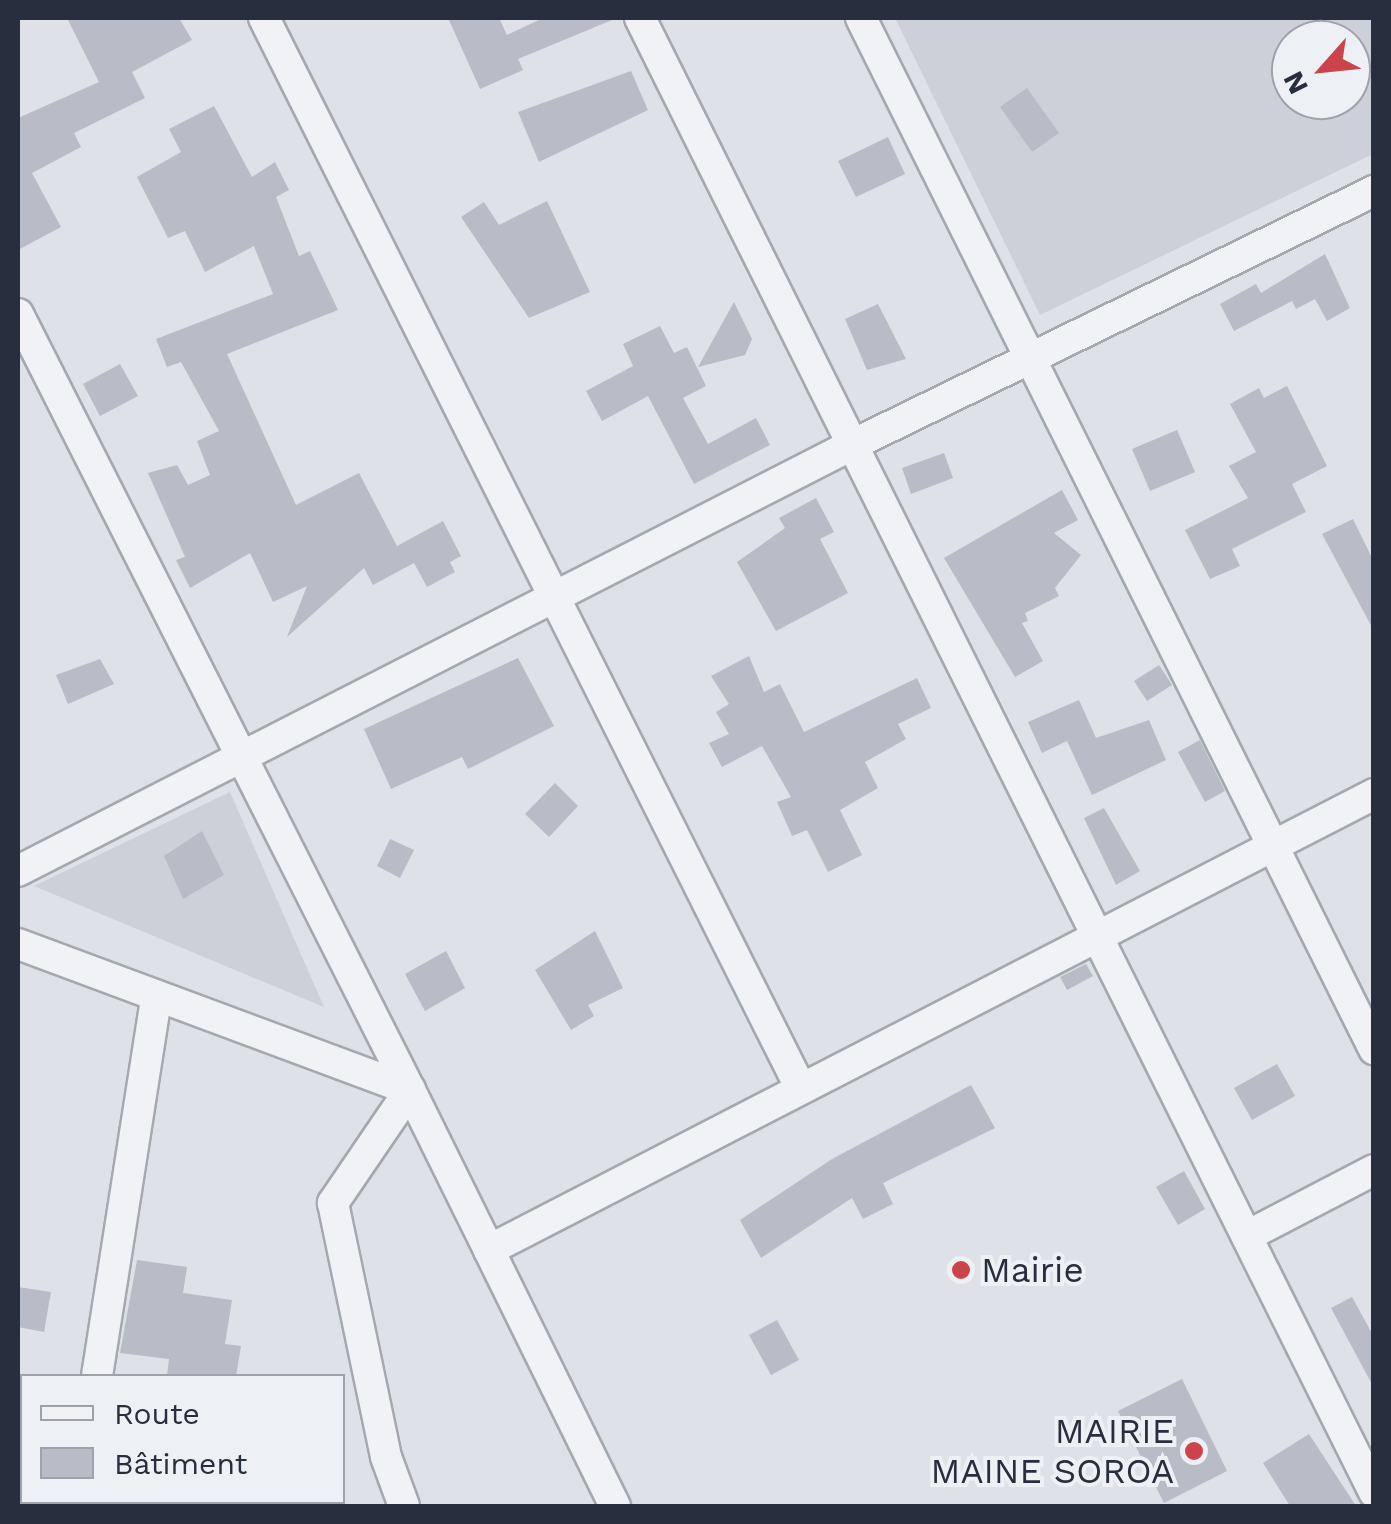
<!DOCTYPE html>
<meta charset="utf-8">
<style>
body{margin:0}
#map{position:relative;width:1391px;height:1524px;overflow:hidden;background:#dee1e7;font-family:"Work Sans",sans-serif}
div>[style]{position:absolute}
.built>*{inset:0;background:#ccd0d9}
.building>*{inset:0;background:#b8bcc7}
.roads{filter:drop-shadow(2px 0 #a3a8b1) drop-shadow(-2px 0 #a3a8b1) drop-shadow(0 2px #a3a8b1) drop-shadow(0 -2px #a3a8b1)}
.minor>*{height:30px;margin:-15px;padding:0 15px;transform-origin:15px;border-radius:15px;background:#f1f2f6}
.dots>*{width:28px;height:28px;translate:-50% -50%;box-sizing:border-box;border:5px solid #edf0f5;border-radius:50%}
span{translate:-50% -50%;white-space:nowrap;text-align:center;line-height:1.15;-webkit-text-stroke:8px #edf0f5;paint-order:stroke}
.poi-label{font-size:35px;color:#272e3e}
.left{translate:0 -50%;text-align:left}
.right{translate:-100% -50%;text-align:right}
.frame{position:absolute;inset:0;border:20px solid #272e3e;pointer-events:none}
.legend{position:absolute;left:20px;top:1374px;width:325px;height:130px;box-sizing:border-box;background:#edf0f5;border:2px solid #9ea2ac;margin:0;padding:12px 18px;list-style:none;font-size:30px;color:#272e3e}
.legend li{display:flex;align-items:center;gap:20px;height:50px}
.legend b{width:50px;border:2px solid #9ea2ac}
.north{position:absolute;left:1271px;top:20px;width:100px;height:100px;box-sizing:border-box;background:#edf0f5;border:2px solid #9ea2ac;border-radius:50%;rotate:243deg;font-size:28px;font-weight:700;line-height:40px;text-align:center;color:#272e3e}
.north::after{content:'';display:block;margin:auto;width:35px;height:45px;background:#cc434b;clip-path:polygon(50% 0,100% 100%,50% 72%,0 100%)}
</style>
<div id="map">
<div class="built">
<i style="clip-path:polygon(evenodd,895px 18px,1373px 18px,1373px 154px,1040px 315px,895px 18px,1291px 40px,1351px 40px,1351px 100px,1291px 100px,1291px 40px)"></i>
<i style="clip-path:polygon(230px 792px,324px 1007px,34px 886px)"></i>
</div>
<div class="building">
<i style="clip-path:polygon(67px 18px,179px 18px,192px 40px,132px 72px,145px 98px,74px 133px,81px 147px,32px 173px,61px 227px,18px 250px,18px 118px,99px 82px)"></i>
<i style="clip-path:polygon(448px 18px,499px 18px,507px 35px,543px 18px,617px 18px,518px 59px,523px 70px,480px 89px)"></i>
<i style="clip-path:polygon(631px 71px,648px 110px,539px 162px,518px 112px)"></i>
<i style="clip-path:polygon(1027px 88px,1059px 133px,1032px 152px,1000px 107px)"></i>
<i style="clip-path:polygon(214px 106px,252px 177px,275px 162px,289px 190px,276px 197px,299px 256px,310px 251px,338px 310px,227px 354px,296px 505px,359px 473px,397px 546px,443px 521px,461px 556px,450px 562px,455px 572px,427px 587px,414px 563px,373px 585px,364px 568px,287px 637px,307px 586px,273px 602px,250px 553px,190px 588px,176px 560px,185px 557px,148px 473px,177px 465px,188px 485px,210px 475px,197px 441px,219px 431px,181px 362px,167px 367px,156px 339px,273px 294px,254px 246px,205px 272px,185px 231px,168px 238px,137px 177px,181px 152px,169px 129px)"></i>
<i style="clip-path:polygon(888px 137px,905px 174px,856px 197px,838px 161px)"></i>
<i style="clip-path:polygon(547px 201px,590px 292px,529px 318px,461px 217px,484px 202px,499px 225px)"></i>
<i style="clip-path:polygon(1325px 254px,1350px 308px,1327px 321px,1315px 299px,1296px 309px,1292px 301px,1234px 331px,1220px 304px,1256px 284px,1261px 293px)"></i>
<i style="clip-path:polygon(734px 302px,752px 339px,745px 355px,698px 367px)"></i>
<i style="clip-path:polygon(878px 304px,906px 359px,867px 370px,845px 319px)"></i>
<i style="clip-path:polygon(660px 326px,674px 353px,687px 347px,706px 386px,683px 398px,708px 444px,756px 418px,770px 445px,694px 484px,648px 396px,602px 421px,586px 391px,633px 366px,623px 344px)"></i>
<i style="clip-path:polygon(120px 364px,138px 396px,100px 416px,83px 384px)"></i>
<i style="clip-path:polygon(1287px 386px,1327px 466px,1292px 484px,1306px 512px,1232px 549px,1240px 566px,1210px 579px,1185px 530px,1248px 498px,1229px 466px,1256px 452px,1230px 404px,1259px 388px,1264px 398px)"></i>
<i style="clip-path:polygon(1177px 430px,1195px 472px,1150px 491px,1132px 449px)"></i>
<i style="clip-path:polygon(944px 453px,953px 478px,911px 494px,902px 468px)"></i>
<i style="clip-path:polygon(1062px 490px,1078px 520px,1054px 533px,1081px 555px,1055px 588px,1059px 596px,1025px 613px,1028px 621px,1022px 623px,1043px 661px,1015px 677px,944px 558px)"></i>
<i style="clip-path:polygon(816px 498px,834px 532px,820px 539px,848px 593px,776px 631px,737px 562px,785px 528px,779px 518px)"></i>
<i style="clip-path:polygon(1353px 519px,1374px 562px,1374px 631px,1322px 534px)"></i>
<i style="clip-path:polygon(749px 656px,764px 692px,780px 684px,804px 732px,917px 678px,931px 708px,898px 724px,906px 739px,865px 762px,878px 788px,840px 810px,862px 855px,828px 872px,807px 830px,792px 836px,777px 802px,791px 797px,762px 746px,722px 767px,709px 743px,729px 734px,716px 712px,729px 704px,711px 676px)"></i>
<i style="clip-path:polygon(518px 658px,554px 726px,468px 769px,462px 757px,391px 789px,364px 729px)"></i>
<i style="clip-path:polygon(100px 659px,114px 684px,68px 704px,56px 675px)"></i>
<i style="clip-path:polygon(1159px 665px,1172px 685px,1147px 701px,1134px 681px)"></i>
<i style="clip-path:polygon(1079px 700px,1096px 738px,1149px 720px,1166px 760px,1092px 795px,1067px 741px,1042px 753px,1028px 722px)"></i>
<i style="clip-path:polygon(1200px 740px,1225px 791px,1205px 802px,1178px 752px)"></i>
<i style="clip-path:polygon(555px 783px,578px 806px,549px 837px,525px 814px)"></i>
<i style="clip-path:polygon(1104px 808px,1140px 871px,1116px 885px,1084px 818px)"></i>
<i style="clip-path:polygon(202px 831px,224px 875px,183px 899px,164px 856px)"></i>
<i style="clip-path:polygon(390px 839px,414px 850px,400px 878px,377px 866px)"></i>
<i style="clip-path:polygon(595px 931px,623px 988px,588px 1005px,594px 1016px,571px 1030px,535px 970px)"></i>
<i style="clip-path:polygon(446px 951px,465px 988px,425px 1011px,405px 974px)"></i>
<i style="clip-path:polygon(1086px 964px,1093px 976px,1067px 990px,1060px 977px)"></i>
<i style="clip-path:polygon(1277px 1064px,1295px 1096px,1252px 1120px,1234px 1088px)"></i>
<i style="clip-path:polygon(971px 1085px,995px 1128px,883px 1183px,893px 1204px,863px 1219px,852px 1198px,761px 1258px,740px 1220px,832px 1159px)"></i>
<i style="clip-path:polygon(1184px 1171px,1205px 1209px,1178px 1225px,1156px 1187px)"></i>
<i style="clip-path:polygon(137px 1260px,187px 1267px,183px 1293px,232px 1300px,225px 1344px,241px 1346px,236px 1376px,167px 1376px,169px 1359px,120px 1353px)"></i>
<i style="clip-path:polygon(18px 1287px,51px 1292px,44px 1332px,18px 1327px)"></i>
<i style="clip-path:polygon(1352px 1297px,1374px 1337px,1374px 1388px,1331px 1308px)"></i>
<i style="clip-path:polygon(777px 1320px,799px 1360px,771px 1375px,749px 1335px)"></i>
<i style="clip-path:polygon(1182px 1379px,1227px 1471px,1164px 1503px,1118px 1411px)"></i>
<i style="clip-path:polygon(1309px 1434px,1356px 1506px,1290px 1506px,1263px 1463px)"></i>
</div>
<div class="roads">
<div class="minor">
<i style="left:264px;top:18px;width:1194px;rotate:63.37deg"></i>
<i style="left:640px;top:18px;width:1647px;rotate:63.53deg"></i>
<i style="left:861px;top:18px;width:1152px;rotate:63.55deg"></i>
<i style="left:18px;top:314px;width:869px;rotate:63.2deg"></i>
<i style="left:410px;top:1090px;width:137px;rotate:124.3deg"></i>
<i style="left:333px;top:1203px;width:259px;rotate:78.2deg"></i>
<i style="left:386px;top:1457px;width:52px;rotate:69.8deg"></i>
<i style="left:18px;top:871px;width:936px;rotate:-27.06deg"></i>
<i style="left:852px;top:445px;width:581px;rotate:-25.95deg"></i>
<i style="left:18px;top:944px;width:418px;rotate:20.4deg"></i>
<i style="left:410px;top:1090px;width:178px;rotate:63.7deg"></i>
<i style="left:489px;top:1250px;width:996px;rotate:-27.26deg"></i>
<i style="left:1247px;top:1236px;width:143px;rotate:-27.5deg"></i>
<i style="left:489px;top:1250px;width:285px;rotate:63.8deg"></i>
<i style="left:97px;top:1376px;width:382px;rotate:-81.1deg"></i>
<i style="left:77px;top:1506px;width:4px;rotate:-76deg"></i>
</div>
</div>
<div class="dots">
<i style="left:961px;top:1270px;background:#cc434b"></i>
<i style="left:1194px;top:1451px;background:#cc434b"></i>
</div>
<div class="poi-label">
<span class="left" style="left:981px;top:1270px">Mairie</span>
<span class="right" style="left:1174px;top:1451px">MAIRIE<br>MAINE SOROA</span>
</div>
<div class="frame"></div>
<ul class="legend">
<li><b style="height:12px;background:#f1f2f6"></b>Route</li>
<li><b style="height:28px;background:#b8bcc7"></b>Bâtiment</li>
</ul>
<div class="north">N</div>
</div>
